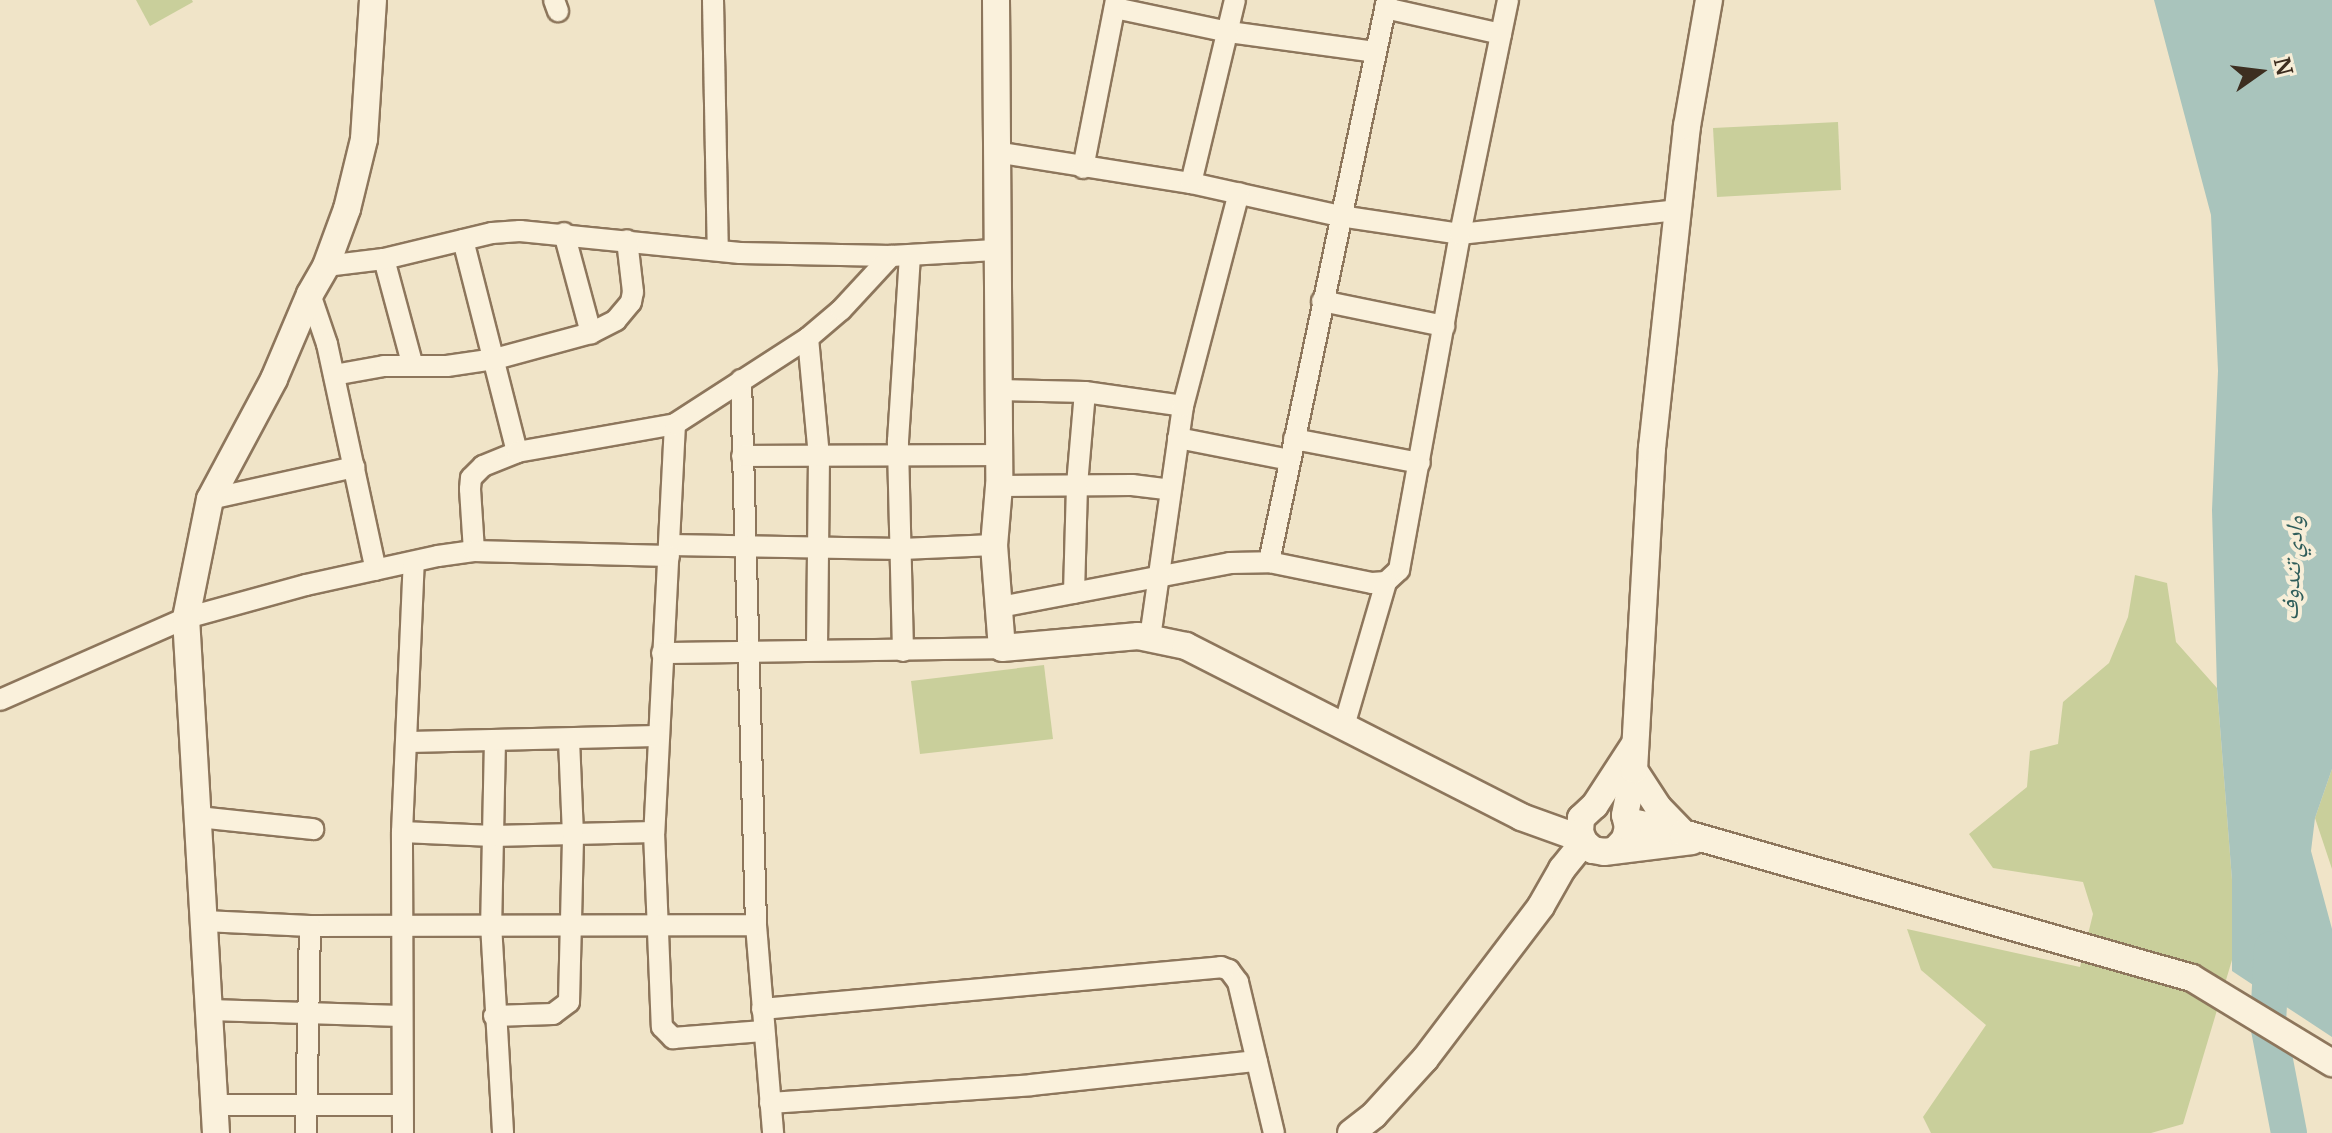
<!DOCTYPE html>
<meta charset="utf-8">
<style>
body{margin:0}
#map{position:relative;width:2332px;height:1133px;overflow:hidden;background:#f0e4c8;font-family:Merriweather,"Noto Naskh Arabic",serif}
div>[style]{position:absolute}
.green>*{inset:0;background:#c9cf9b}
.water>*{inset:0;background:#a9c4bc}
.river>*{height:36px;margin:-18px;padding:0 18px;transform-origin:18px;border-radius:18px;background:#a9c4bc}
.roads{filter:drop-shadow(2px 0 #8d765c) drop-shadow(-2px 0 #8d765c) drop-shadow(0 2px #8d765c) drop-shadow(0 -2px #8d765c)}
.minor>*{height:20px;margin:-10px;padding:0 10px;transform-origin:10px;border-radius:10px;background:#faf1dc}
.tertiary>*{height:26px;margin:-13px;padding:0 13px;transform-origin:13px;border-radius:13px;background:#faf1dc}
span{translate:-50% -50%;white-space:nowrap;text-align:center;line-height:1.15;-webkit-text-stroke:8px #f7eed8;paint-order:stroke}
.water-label{font-size:24px;color:#2f5d5a;font-style:italic}
.north{position:absolute;left:2220px;top:32px;width:80px;height:80px;-webkit-text-stroke:6px #f7eed8;paint-order:stroke;rotate:76deg;font-size:22px;font-weight:700;line-height:32px;text-align:center;color:#3d2e20}
.north::after{content:'';display:block;margin:auto;width:28px;height:36px;background:#3d2e20;clip-path:polygon(50% 0,100% 100%,50% 72%,0 100%)}
</style>
<div id="map">
<div class="green">
<i style="clip-path:polygon(136px 0,192px 0,193px 2px,150px 26px)"></i>
<i style="clip-path:polygon(1838px 122px,1841px 190px,1717px 197px,1713px 128px)"></i>
<i style="clip-path:polygon(2135px 575px,2167px 583px,2176px 642px,2217px 688px,2232px 880px,2232px 960px,2183px 1124px,2151px 1133px,1931px 1133px,1923px 1117px,1986px 1025px,1921px 970px,1907px 929px,2080px 967px,2093px 914px,2083px 882px,1993px 868px,1969px 834px,2027px 787px,2030px 751px,2058px 744px,2063px 702px,2109px 663px,2128px 617px)"></i>
<i style="clip-path:polygon(1044px 665px,1053px 739px,920px 754px,911px 681px)"></i>
<i style="clip-path:polygon(2332px 769px,2332px 869px,2315px 818px)"></i>
</div>
<div class="water">
<i style="clip-path:polygon(2154px 0,2332px 0,2332px 769px,2315px 818px,2311px 851px,2332px 929px,2332px 1037px,2232px 971px,2232px 880px,2217px 688px,2212px 510px,2218px 371px,2211px 215px)"></i>
</div>
<div class="river">
<i style="left:2272px;top:949px;width:75px;rotate:93.1deg"></i>
<i style="left:2268px;top:1024px;width:111px;rotate:79.1deg"></i>
</div>
<div class="roads">
<div class="minor">
<i style="left:554px;top:0;width:12px;rotate:70deg"></i>
<i style="left:713px;top:0;width:250px;rotate:88.9deg"></i>
<i style="left:1115px;top:8px;width:116px;rotate:11.9deg"></i>
<i style="left:1229px;top:32px;width:147px;rotate:7.8deg"></i>
<i style="left:1385px;top:8px;width:119px;rotate:12.6deg"></i>
<i style="left:995px;top:152px;width:198px;rotate:9deg"></i>
<i style="left:1191px;top:183px;width:153px;rotate:12.5deg"></i>
<i style="left:1340px;top:216px;width:121px;rotate:8.5deg"></i>
<i style="left:1460px;top:234px;width:220px;rotate:-6.3deg"></i>
<i style="left:1083px;top:168px;width:171px;rotate:-78.9deg"></i>
<i style="left:1191px;top:183px;width:188px;rotate:-76.5deg"></i>
<i style="left:564px;top:233px;width:104px;rotate:74.9deg"></i>
<i style="left:463px;top:240px;width:219px;rotate:75.7deg"></i>
<i style="left:384px;top:259px;width:108px;rotate:74.9deg"></i>
<i style="left:326px;top:266px;width:58px;rotate:-6.9deg"></i>
<i style="left:384px;top:259px;width:111px;rotate:-13.5deg"></i>
<i style="left:492px;top:233px;width:28px;rotate:-4deg"></i>
<i style="left:520px;top:231px;width:221px;rotate:5.7deg"></i>
<i style="left:740px;top:253px;width:151px;rotate:1.1deg"></i>
<i style="left:891px;top:256px;width:104px;rotate:-3.3deg"></i>
<i style="left:310px;top:294px;width:53px;rotate:71.2deg"></i>
<i style="left:327px;top:344px;width:231px;rotate:77.8deg"></i>
<i style="left:1322px;top:301px;width:125px;rotate:11.6deg"></i>
<i style="left:808px;top:338px;width:120px;rotate:84.7deg"></i>
<i style="left:819px;top:457px;width:193px;rotate:90.6deg"></i>
<i style="left:334px;top:375px;width:51px;rotate:-10.2deg"></i>
<i style="left:384px;top:366px;width:63px"></i>
<i style="left:447px;top:366px;width:49px;rotate:-8.3deg"></i>
<i style="left:495px;top:359px;width:99px;rotate:-15.2deg"></i>
<i style="left:591px;top:333px;width:28px;rotate:-27deg"></i>
<i style="left:616px;top:320px;width:23px;rotate:-50deg"></i>
<i style="left:631px;top:302px;width:10px;rotate:-79deg"></i>
<i style="left:633px;top:292px;width:52px;rotate:-96.6deg"></i>
<i style="left:741px;top:380px;width:545px;rotate:88.42deg"></i>
<i style="left:756px;top:925px;width:209px;rotate:85.3deg"></i>
<i style="left:999px;top:390px;width:86px;rotate:1.3deg"></i>
<i style="left:1085px;top:392px;width:99px;rotate:8.1deg"></i>
<i style="left:675px;top:424px;width:409px;rotate:92.9deg"></i>
<i style="left:654px;top:832px;width:195px;rotate:87.7deg"></i>
<i style="left:662px;top:1027px;width:16px;rotate:45deg"></i>
<i style="left:673px;top:1038px;width:90px;rotate:-4.4deg"></i>
<i style="left:1178px;top:438px;width:114px;rotate:11.1deg"></i>
<i style="left:1294px;top:439px;width:128px;rotate:10.8deg"></i>
<i style="left:742px;top:456px;width:257px;rotate:-0.2deg"></i>
<i style="left:999px;top:486px;width:133px;rotate:-0.4deg"></i>
<i style="left:1132px;top:485px;width:38px;rotate:7deg"></i>
<i style="left:210px;top:499px;width:148px;rotate:-12.5deg"></i>
<i style="left:670px;top:545px;width:232px;rotate:1deg"></i>
<i style="left:902px;top:549px;width:92px;rotate:-2.5deg"></i>
<i style="left:474px;top:551px;width:62px;rotate:-93.7deg"></i>
<i style="left:470px;top:489px;width:11px;rotate:-85deg"></i>
<i style="left:471px;top:478px;width:17px;rotate:-45deg"></i>
<i style="left:483px;top:466px;width:37px;rotate:-22deg"></i>
<i style="left:517px;top:452px;width:160px;rotate:-10deg"></i>
<i style="left:675px;top:424px;width:158px;rotate:-32.9deg"></i>
<i style="left:808px;top:338px;width:43px;rotate:-40.3deg"></i>
<i style="left:841px;top:310px;width:74px;rotate:-47.2deg"></i>
<i style="left:1269px;top:562px;width:574px;rotate:-78.14deg"></i>
<i style="left:1074px;top:593px;width:108px;rotate:-88.4deg"></i>
<i style="left:1077px;top:485px;width:93px;rotate:-85.1deg"></i>
<i style="left:1000px;top:607px;width:234px;rotate:-10.8deg"></i>
<i style="left:1230px;top:563px;width:39px;rotate:-1deg"></i>
<i style="left:1269px;top:562px;width:105px;rotate:11.5deg"></i>
<i style="left:1372px;top:583px;width:14px;rotate:-4deg"></i>
<i style="left:1386px;top:582px;width:18px;rotate:-43deg"></i>
<i style="left:1399px;top:570px;width:341px;rotate:-79.7deg"></i>
<i style="left:1460px;top:234px;width:239px;rotate:-78.4deg"></i>
<i style="left:1150px;top:638px;width:234px;rotate:-81.9deg"></i>
<i style="left:1183px;top:406px;width:220px;rotate:-75.3deg"></i>
<i style="left:903px;top:651px;width:210px;rotate:-91.4deg"></i>
<i style="left:898px;top:441px;width:186px;rotate:-86.3deg"></i>
<i style="left:662px;top:653px;width:340px;rotate:-0.8deg"></i>
<i style="left:0;top:700px;width:203px;rotate:-23.8deg"></i>
<i style="left:186px;top:618px;width:124px;rotate:-15.4deg"></i>
<i style="left:306px;top:585px;width:135px;rotate:-12.4deg"></i>
<i style="left:438px;top:556px;width:36px;rotate:-8deg"></i>
<i style="left:474px;top:551px;width:195px;rotate:1.5deg"></i>
<i style="left:1344px;top:726px;width:150px;rotate:-73.7deg"></i>
<i style="left:495px;top:740px;width:184px;rotate:91.2deg"></i>
<i style="left:491px;top:924px;width:209px;rotate:86.7deg"></i>
<i style="left:409px;top:742px;width:248px;rotate:-1.4deg"></i>
<i style="left:198px;top:817px;width:116px;rotate:6deg"></i>
<i style="left:402px;top:832px;width:91px;rotate:2.5deg"></i>
<i style="left:493px;top:836px;width:161px;rotate:-1.4deg"></i>
<i style="left:204px;top:921px;width:106px;rotate:2.7deg"></i>
<i style="left:310px;top:926px;width:446px;rotate:-0.1deg"></i>
<i style="left:762px;top:1009px;width:461px;rotate:-5.2deg"></i>
<i style="left:1221px;top:967px;width:9px;rotate:21deg"></i>
<i style="left:1229px;top:970px;width:15px;rotate:53deg"></i>
<i style="left:1238px;top:982px;width:155px;rotate:76.6deg"></i>
<i style="left:210px;top:1010px;width:191px;rotate:1.8deg"></i>
<i style="left:494px;top:1016px;width:59px;rotate:-1.9deg"></i>
<i style="left:553px;top:1014px;width:20px;rotate:-37deg"></i>
<i style="left:569px;top:1002px;width:167px;rotate:-88.6deg"></i>
<i style="left:573px;top:835px;width:96px;rotate:-92.4deg"></i>
<i style="left:770px;top:1103px;width:262px;rotate:-3.9deg"></i>
<i style="left:1031px;top:1085px;width:227px;rotate:-6.1deg"></i>
<i style="left:214px;top:1105px;width:187px"></i>
<i style="left:306px;top:1133px;width:207px;rotate:-88.9deg"></i>
<i style="left:403px;top:1133px;width:301px;rotate:-90.2deg"></i>
<i style="left:402px;top:832px;width:270px;rotate:-87.5deg"></i>
</div>
<div class="tertiary">
<i style="left:996px;top:0;width:486px;rotate:89.6deg"></i>
<i style="left:999px;top:486px;width:59px;rotate:94.8deg"></i>
<i style="left:994px;top:545px;width:103px;rotate:85.6deg"></i>
<i style="left:1002px;top:648px;width:137px;rotate:-5deg"></i>
<i style="left:1138px;top:636px;width:49px;rotate:11.8deg"></i>
<i style="left:1186px;top:646px;width:376px;rotate:27deg"></i>
<i style="left:1521px;top:817px;width:65px;rotate:19.8deg"></i>
<i style="left:1634px;top:745px;width:72px;rotate:123deg"></i>
<i style="left:1595px;top:805px;width:19px;rotate:137deg"></i>
<i style="left:1581px;top:818px;width:14px;rotate:94deg"></i>
<i style="left:1580px;top:832px;width:11px;rotate:68deg"></i>
<i style="left:1584px;top:842px;width:12px;rotate:42deg"></i>
<i style="left:1593px;top:850px;width:11px;rotate:10deg"></i>
<i style="left:1604px;top:852px;width:89px;rotate:-7.1deg"></i>
<i style="left:1634px;top:770px;width:44px;rotate:57deg"></i>
<i style="left:1658px;top:807px;width:36px;rotate:46deg"></i>
<i style="left:1627px;top:821px;width:57px;rotate:12.1deg"></i>
<i style="left:1683px;top:833px;width:529px;rotate:15.9deg"></i>
<i style="left:2192px;top:978px;width:164px;rotate:31.3deg"></i>
<i style="left:1616px;top:849px;width:13px;rotate:-48deg"></i>
<i style="left:1625px;top:839px;width:12px;rotate:-76deg"></i>
<i style="left:1628px;top:827px;width:12px;rotate:-104deg"></i>
<i style="left:1625px;top:815px;width:46px;rotate:-78.7deg"></i>
<i style="left:1634px;top:770px;width:323px;rotate:-86.8deg"></i>
<i style="left:1652px;top:448px;width:324px;rotate:-83.8deg"></i>
<i style="left:1687px;top:126px;width:128px;rotate:-80.1deg"></i>
<i style="left:216px;top:1133px;width:516px;rotate:-93.33deg"></i>
<i style="left:186px;top:618px;width:121px;rotate:-78.6deg"></i>
<i style="left:210px;top:499px;width:136px;rotate:-61.9deg"></i>
<i style="left:274px;top:379px;width:92px;rotate:-67deg"></i>
<i style="left:310px;top:294px;width:32px;rotate:-60deg"></i>
<i style="left:326px;top:266px;width:61px;rotate:-69.8deg"></i>
<i style="left:347px;top:209px;width:72px;rotate:-76.3deg"></i>
<i style="left:364px;top:139px;width:139px;rotate:-86.3deg"></i>
<i style="left:1351px;top:1133px;width:29px;rotate:-38deg"></i>
<i style="left:1374px;top:1115px;width:76px;rotate:-47.7deg"></i>
<i style="left:1425px;top:1059px;width:192px;rotate:-52.8deg"></i>
<i style="left:1541px;top:906px;width:43px;rotate:-60.4deg"></i>
<i style="left:1562px;top:869px;width:35px;rotate:-51deg"></i>
</div>
</div>
<div class="water-label">
<span style="left:2292px;top:568px;rotate:-87deg">وادي تندوف</span>
</div>
<div class="north">N</div>
</div>
